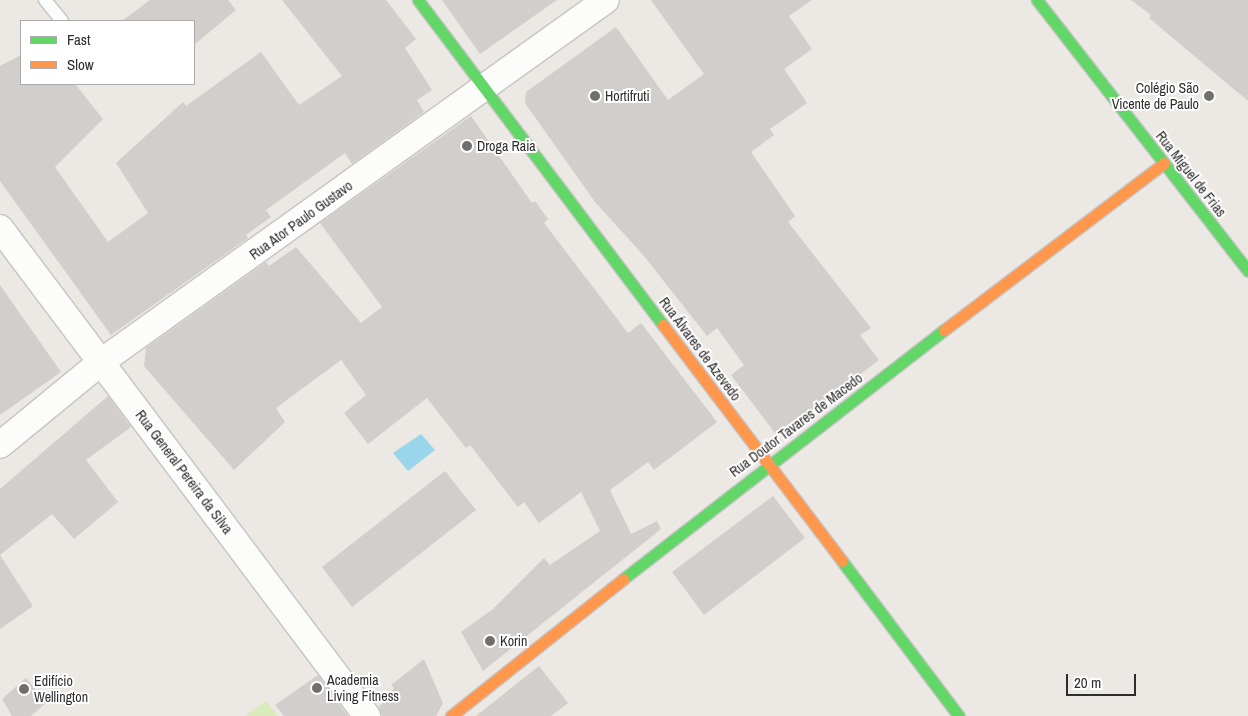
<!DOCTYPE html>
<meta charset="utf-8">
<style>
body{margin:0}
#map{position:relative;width:1248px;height:716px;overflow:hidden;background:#ece8e4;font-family:"Archivo Narrow",sans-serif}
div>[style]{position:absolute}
.pitch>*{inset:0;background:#d9eabb}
.water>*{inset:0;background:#99d6ec}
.building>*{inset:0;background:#d1cecb}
.roads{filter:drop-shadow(1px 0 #c5c4c5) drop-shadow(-1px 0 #c5c4c5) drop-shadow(0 1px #c5c4c5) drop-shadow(0 -1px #c5c4c5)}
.lane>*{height:12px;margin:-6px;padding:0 6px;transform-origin:6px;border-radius:6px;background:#fcfcfb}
.street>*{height:26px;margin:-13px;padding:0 13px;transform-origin:13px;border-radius:13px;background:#fcfcfb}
.fast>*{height:11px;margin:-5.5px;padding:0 5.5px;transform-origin:5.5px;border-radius:5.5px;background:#63d668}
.slow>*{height:11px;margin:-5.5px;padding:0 5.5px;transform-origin:5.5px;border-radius:5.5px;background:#ff974d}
.dots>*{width:14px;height:14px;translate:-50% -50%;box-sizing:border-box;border:2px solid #fff;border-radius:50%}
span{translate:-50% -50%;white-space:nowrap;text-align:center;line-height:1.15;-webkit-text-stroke:4px #fff;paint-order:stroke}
.poi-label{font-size:14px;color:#2e2e2e}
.right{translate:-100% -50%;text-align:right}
.left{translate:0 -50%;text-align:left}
.street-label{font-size:14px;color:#2e2e2e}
.legend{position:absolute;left:20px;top:20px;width:175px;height:65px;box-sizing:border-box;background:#fff;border:1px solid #ababab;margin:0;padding:6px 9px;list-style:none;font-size:15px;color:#2e2e2e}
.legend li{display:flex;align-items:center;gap:10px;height:25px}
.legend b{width:25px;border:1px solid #ababab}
.scale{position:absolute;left:1066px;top:674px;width:70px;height:22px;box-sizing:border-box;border:2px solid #2e2e2e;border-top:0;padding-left:6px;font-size:15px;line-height:18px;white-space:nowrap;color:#2e2e2e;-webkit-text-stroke:4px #fff;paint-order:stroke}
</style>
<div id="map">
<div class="pitch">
<i style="clip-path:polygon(266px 701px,278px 716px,245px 716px)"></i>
</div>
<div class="water">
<i style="clip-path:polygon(421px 434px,435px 450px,408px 471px,393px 453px)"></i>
</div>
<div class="building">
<i style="clip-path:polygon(150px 0,228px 0,236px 10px,194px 45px,194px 21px,122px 21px)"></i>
<i style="clip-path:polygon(282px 0,386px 0,416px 39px,405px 48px,432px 90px,417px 100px,424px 112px,352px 164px,345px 153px,266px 210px,271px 217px,246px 235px,248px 238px,111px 335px,0 181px,0 66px,21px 55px,21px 84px,75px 84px,103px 119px,55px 167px,108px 242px,148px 213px,116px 163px,183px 102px,186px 106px,261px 52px,299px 105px,342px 76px)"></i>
<i style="clip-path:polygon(442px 0,557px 0,480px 54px)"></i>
<i style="clip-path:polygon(651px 0,812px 0,789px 16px,812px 49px,784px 69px,807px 103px,770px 129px,774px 135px,751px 152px,795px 216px,788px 222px,871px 328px,860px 335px,879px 360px,778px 437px,731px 375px,744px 365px,717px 328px,707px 336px,644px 256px,595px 202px,525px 103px,526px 92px,616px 27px,668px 100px,704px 74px)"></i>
<i style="clip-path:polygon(1131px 0,1248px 0,1248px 101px,1149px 18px,1151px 15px)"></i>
<i style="clip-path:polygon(471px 116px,532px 203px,535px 201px,548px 219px,544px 223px,628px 333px,641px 323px,717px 422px,654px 470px,648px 462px,610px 490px,631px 534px,657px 521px,661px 529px,483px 671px,461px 632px,493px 609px,544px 558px,550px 565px,600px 531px,581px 492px,539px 523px,524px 502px,518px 507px,470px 445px,466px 448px,427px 398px,368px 444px,344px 413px,366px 395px,341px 360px,276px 408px,285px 422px,234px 470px,144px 366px,146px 348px,266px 262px,269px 266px,296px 247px,361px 323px,382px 307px,320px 223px)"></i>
<i style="clip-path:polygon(0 285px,61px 372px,0 415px)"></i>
<i style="clip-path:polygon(108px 396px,131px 427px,86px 460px,118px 502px,74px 539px,52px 514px,0 555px,0 489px)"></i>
<i style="clip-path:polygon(445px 471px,476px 510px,352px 607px,322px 567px)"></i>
<i style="clip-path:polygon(773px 496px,805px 538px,704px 615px,672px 572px)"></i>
<i style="clip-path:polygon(0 555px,33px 606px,0 629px)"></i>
<i style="clip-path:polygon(424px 659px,443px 703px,436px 716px,382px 716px,379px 707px,394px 688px,391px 685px)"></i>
<i style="clip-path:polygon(539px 666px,568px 703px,551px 716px,476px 716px)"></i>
<i style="clip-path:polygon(318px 675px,348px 716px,284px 716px,275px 705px)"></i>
<i style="clip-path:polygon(26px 678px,46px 703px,31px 716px,12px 716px,2px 699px)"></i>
</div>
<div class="roads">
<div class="lane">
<i style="left:45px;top:0;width:27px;rotate:51deg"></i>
</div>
<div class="street">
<i style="left:0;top:228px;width:611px;rotate:53.06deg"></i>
<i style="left:0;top:445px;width:131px;rotate:-39.4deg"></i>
<i style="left:101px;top:362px;width:621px;rotate:-35.63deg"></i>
</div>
<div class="fast">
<i style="left:418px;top:0;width:407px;rotate:53deg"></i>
<i style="left:1037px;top:0;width:343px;rotate:52.1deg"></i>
<i style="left:842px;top:561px;width:194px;rotate:53deg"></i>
<i style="left:623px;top:579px;width:406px;rotate:-37.8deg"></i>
</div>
<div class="slow">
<i style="left:663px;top:325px;width:296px;rotate:52.8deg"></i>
<i style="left:944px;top:330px;width:276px;rotate:-37.2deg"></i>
<i style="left:451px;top:716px;width:220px;rotate:-38.5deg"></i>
</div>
</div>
<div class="dots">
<i style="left:595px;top:96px;background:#706f6e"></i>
<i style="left:1209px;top:96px;background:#706f6e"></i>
<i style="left:467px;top:146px;background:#706f6e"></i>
<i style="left:490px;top:641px;background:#706f6e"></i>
<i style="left:317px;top:688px;background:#706f6e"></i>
<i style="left:24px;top:689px;background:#706f6e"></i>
</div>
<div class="poi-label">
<span class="right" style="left:1199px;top:96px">Colégio São<br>Vicente de Paulo</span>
<span class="left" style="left:605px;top:96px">Hortifruti</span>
<span class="left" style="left:477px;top:146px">Droga Raia</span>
<span class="left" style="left:500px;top:641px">Korin</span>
<span class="left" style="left:327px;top:688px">Academia<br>Living Fitness</span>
<span class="left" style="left:34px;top:689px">Edifício<br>Wellington</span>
</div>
<div class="street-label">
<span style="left:1191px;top:174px;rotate:52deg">Rua Miguel de Frias</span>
<span style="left:301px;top:220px;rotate:-36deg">Rua Ator Paulo Gustavo</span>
<span style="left:700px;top:349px;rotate:53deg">Rua Álvares de Azevedo</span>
<span style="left:796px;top:425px;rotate:-37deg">Rua Doutor Tavares de Macedo</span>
<span style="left:184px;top:472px;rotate:53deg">Rua General Pereira da Silva</span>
</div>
<ul class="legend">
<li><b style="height:6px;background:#63d668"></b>Fast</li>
<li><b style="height:6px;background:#ff974d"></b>Slow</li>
</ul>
<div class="scale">20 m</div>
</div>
